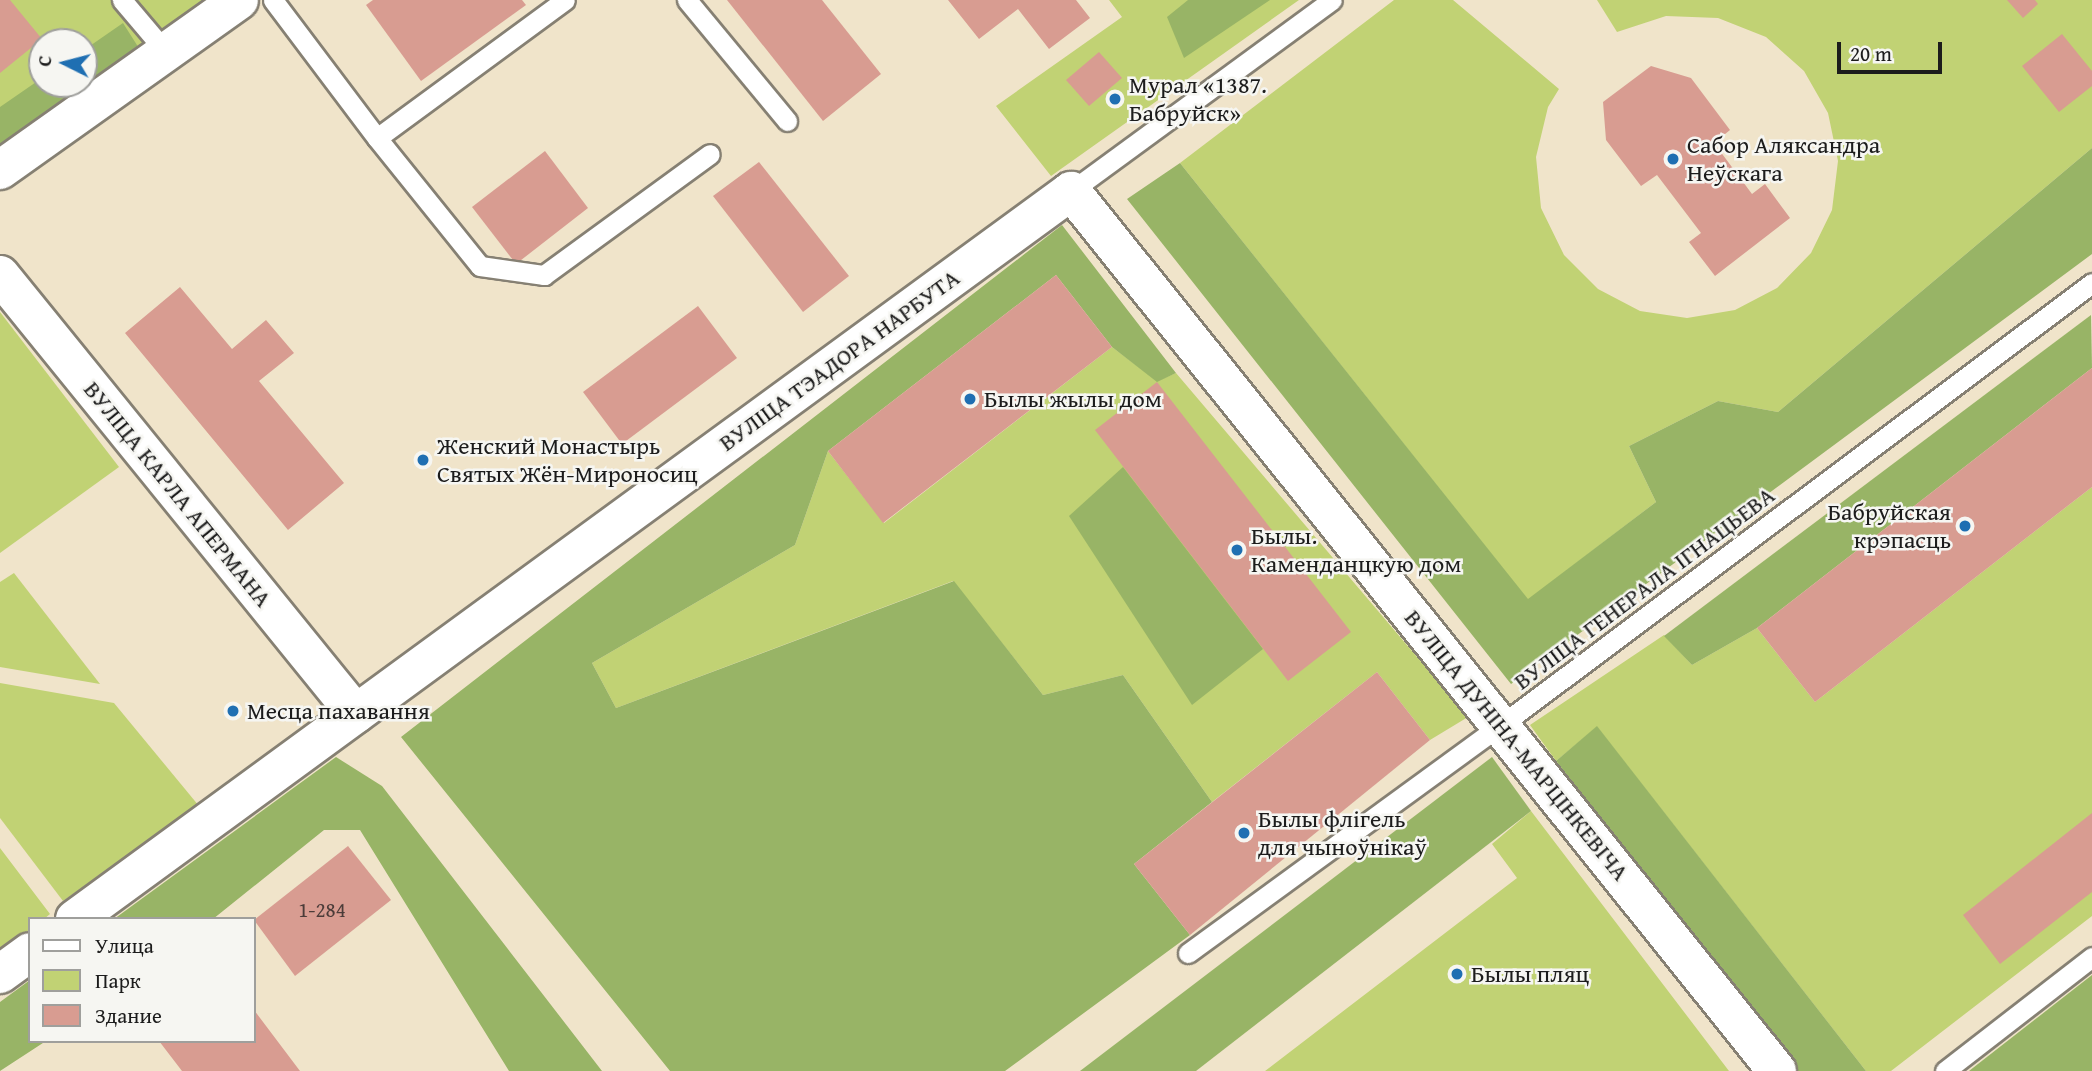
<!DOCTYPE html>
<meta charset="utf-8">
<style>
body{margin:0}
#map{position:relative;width:2092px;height:1071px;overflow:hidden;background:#f0e4ca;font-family:"Gentium Book Plus",serif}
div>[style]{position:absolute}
.green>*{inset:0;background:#c1d274}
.forest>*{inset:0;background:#98b466}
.building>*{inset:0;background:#d89c91}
.roads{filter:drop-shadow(2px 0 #868073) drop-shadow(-2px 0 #868073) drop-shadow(0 2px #868073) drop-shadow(0 -2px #868073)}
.service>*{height:19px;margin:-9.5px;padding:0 9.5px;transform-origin:9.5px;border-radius:9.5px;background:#fff}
.minor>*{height:38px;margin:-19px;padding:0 19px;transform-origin:19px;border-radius:19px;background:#fff}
.dots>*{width:19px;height:19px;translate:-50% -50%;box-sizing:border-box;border:4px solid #f6f6f2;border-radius:50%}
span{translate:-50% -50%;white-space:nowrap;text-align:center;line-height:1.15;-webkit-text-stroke:5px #f6f6f2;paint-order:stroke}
.number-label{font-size:21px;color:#4b3c39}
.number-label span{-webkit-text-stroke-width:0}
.poi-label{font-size:24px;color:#1c1c1c}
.left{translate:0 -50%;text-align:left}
.right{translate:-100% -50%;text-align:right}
.street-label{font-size:24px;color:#1c1c1c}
.legend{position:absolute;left:28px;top:917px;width:228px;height:126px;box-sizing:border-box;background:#f6f6f2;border:2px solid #9f9f9c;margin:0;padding:9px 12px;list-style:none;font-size:21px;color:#1c1c1c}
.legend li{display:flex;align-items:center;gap:14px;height:35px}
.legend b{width:35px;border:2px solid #9f9f9c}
.north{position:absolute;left:28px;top:28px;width:70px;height:70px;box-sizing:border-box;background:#f6f6f2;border:2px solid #9f9f9c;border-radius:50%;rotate:276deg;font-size:19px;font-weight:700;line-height:28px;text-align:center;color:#1c1c1c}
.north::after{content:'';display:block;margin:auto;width:24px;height:32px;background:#1f6fb2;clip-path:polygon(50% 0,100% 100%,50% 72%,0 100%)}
.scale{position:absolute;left:1837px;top:42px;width:105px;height:32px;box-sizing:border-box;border:4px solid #1c1c1c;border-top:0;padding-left:9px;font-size:21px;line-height:24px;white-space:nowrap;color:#1c1c1c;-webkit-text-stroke:5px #f6f6f2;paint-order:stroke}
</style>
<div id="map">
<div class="green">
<i style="clip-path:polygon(evenodd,0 0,218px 0,0 148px,0 0,42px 42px,84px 42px,84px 84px,42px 84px,42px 42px)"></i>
<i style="clip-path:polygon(1109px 0,1299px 0,1051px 176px,996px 106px,1122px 17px)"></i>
<i style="clip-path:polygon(1394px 0,1453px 0,1559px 89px,1548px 107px,1536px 157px,1541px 208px,1564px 255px,1598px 289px,1640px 311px,1687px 318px,1735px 310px,1777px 288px,1811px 253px,1832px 210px,1838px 161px,1828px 113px,1804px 71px,1766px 37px,1718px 18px,1666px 16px,1617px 32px,1597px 0,2092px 0,2092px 148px,1778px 412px,1718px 401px,1629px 446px,1656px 502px,1528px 600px,1180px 163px)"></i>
<i style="clip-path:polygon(0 312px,119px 467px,0 553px)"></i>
<i style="clip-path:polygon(1112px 347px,1157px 381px,1176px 373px,1468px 717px,1430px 740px,1377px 672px,1212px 802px,1123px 675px,1043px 695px,953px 581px,616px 708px,592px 663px,795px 545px,828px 451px,884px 523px)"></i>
<i style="clip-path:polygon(2092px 487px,2092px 916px,1891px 1071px,1866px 1071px,1597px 727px,1556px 761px,1530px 725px,1664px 635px,1692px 665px,1757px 628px,1815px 702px)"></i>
<i style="clip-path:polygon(14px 573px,100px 684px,0 667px,0 582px)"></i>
<i style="clip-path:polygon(0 683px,114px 703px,199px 806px,63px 901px,0 818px)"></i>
<i style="clip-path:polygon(1531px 811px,1729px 1071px,1265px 1071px,1517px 878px,1492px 844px)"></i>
<i style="clip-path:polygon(0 848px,50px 914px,44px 919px,30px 919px,30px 929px,0 951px)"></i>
</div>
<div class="forest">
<i style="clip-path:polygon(1188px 0,1270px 0,1184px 58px,1167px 17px)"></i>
<i style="clip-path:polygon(123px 23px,142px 53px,0 148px,0 107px,42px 78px,42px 84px,84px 84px,84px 50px)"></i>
<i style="clip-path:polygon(2092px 148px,2092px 254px,1511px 684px,1127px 199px,1180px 163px,1528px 599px,1656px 502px,1629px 446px,1718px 401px,1778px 412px)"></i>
<i style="clip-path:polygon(1062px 225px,1176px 373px,1157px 382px,1112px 347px,1056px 275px,828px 451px,795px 545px,592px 663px,616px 708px,954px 581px,1043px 695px,1123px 675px,1212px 802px,1134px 864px,1190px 935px,1005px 1071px,670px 1071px,401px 737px)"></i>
<i style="clip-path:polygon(2091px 315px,2092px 368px,1757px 628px,1692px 665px,1664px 636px)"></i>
<i style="clip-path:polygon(1123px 467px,1263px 649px,1192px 705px,1069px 516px)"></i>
<i style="clip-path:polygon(1597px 726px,1866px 1071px,1797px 1071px,1556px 761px)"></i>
<i style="clip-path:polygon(336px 757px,382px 786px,602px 1071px,509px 1071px,360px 830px,324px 830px,213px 919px,114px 919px)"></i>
<i style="clip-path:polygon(1492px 757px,1531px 811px,1196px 1071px,1080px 1071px)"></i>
<i style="clip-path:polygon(2092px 975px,2092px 1071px,1969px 1071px)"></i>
<i style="clip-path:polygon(30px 980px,30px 1041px,46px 1041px,0 1071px,0 1002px)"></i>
</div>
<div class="building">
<i style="clip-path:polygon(0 0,10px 0,42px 39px,0 73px)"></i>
<i style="clip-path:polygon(373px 0,522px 0,526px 5px,421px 81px,366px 5px)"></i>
<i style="clip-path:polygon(727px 0,822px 0,881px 74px,823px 121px)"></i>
<i style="clip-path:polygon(948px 0,1076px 0,1090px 18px,1049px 49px,1018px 9px,979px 39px)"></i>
<i style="clip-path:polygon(2007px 0,2035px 0,2038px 4px,2023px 18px)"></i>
<i style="clip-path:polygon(2062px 34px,2092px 71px,2092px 86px,2059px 112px,2022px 66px)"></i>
<i style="clip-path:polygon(1099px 52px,1122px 78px,1089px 106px,1066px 80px)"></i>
<i style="clip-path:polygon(1651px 66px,1691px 78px,1730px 130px,1714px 143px,1752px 194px,1765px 184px,1790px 218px,1715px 276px,1689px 242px,1701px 233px,1657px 175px,1641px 186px,1606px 140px,1603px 102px)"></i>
<i style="clip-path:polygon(545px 151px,588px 208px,516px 264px,472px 207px)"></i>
<i style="clip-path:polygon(759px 162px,849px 276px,803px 312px,713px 196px)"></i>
<i style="clip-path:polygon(1056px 275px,1112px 347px,883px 523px,828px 451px)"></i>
<i style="clip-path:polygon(180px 287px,232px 349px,266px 320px,294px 353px,259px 381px,344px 483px,288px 530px,125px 333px)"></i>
<i style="clip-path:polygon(698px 306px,737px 358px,622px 444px,583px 392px)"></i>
<i style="clip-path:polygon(2092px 368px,2092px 487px,1815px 702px,1757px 628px)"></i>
<i style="clip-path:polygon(1157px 382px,1351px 632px,1288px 681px,1095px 430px)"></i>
<i style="clip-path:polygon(1377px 672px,1430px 740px,1190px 935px,1134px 864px)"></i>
<i style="clip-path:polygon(2092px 813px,2092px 892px,2000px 964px,1963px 915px)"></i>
<i style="clip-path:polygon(348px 846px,391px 900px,295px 976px,254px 920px)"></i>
<i style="clip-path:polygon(254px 1010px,300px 1071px,182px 1071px,159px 1041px,254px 1041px)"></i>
</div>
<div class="roads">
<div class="service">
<i style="left:122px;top:0;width:68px;rotate:49.8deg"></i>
<i style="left:273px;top:0;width:173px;rotate:53deg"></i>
<i style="left:377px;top:138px;width:233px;rotate:-36.3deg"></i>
<i style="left:687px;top:0;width:157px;rotate:50.4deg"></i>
<i style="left:377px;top:138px;width:164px;rotate:51.2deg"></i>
<i style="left:480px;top:266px;width:65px;rotate:8deg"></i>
<i style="left:544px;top:275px;width:205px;rotate:-36.1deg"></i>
<i style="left:1071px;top:191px;width:323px;rotate:-36.2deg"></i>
<i style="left:1188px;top:953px;width:387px;rotate:-36.1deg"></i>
<i style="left:1501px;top:725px;width:738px;rotate:-36.79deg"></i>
<i style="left:1945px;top:1071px;width:186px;rotate:-37.8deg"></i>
</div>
<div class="minor">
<i style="left:0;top:170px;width:293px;rotate:-35.4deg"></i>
<i style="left:0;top:275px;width:565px;rotate:50.96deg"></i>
<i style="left:75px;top:919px;width:1234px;rotate:-36.16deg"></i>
<i style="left:1071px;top:191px;width:1128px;rotate:51.26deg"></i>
<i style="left:0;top:974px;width:37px;rotate:-36deg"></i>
</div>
</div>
<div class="dots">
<i style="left:1115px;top:99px;background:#1f6fb2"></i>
<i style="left:1673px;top:159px;background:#1f6fb2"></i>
<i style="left:970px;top:399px;background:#1f6fb2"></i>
<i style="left:423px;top:460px;background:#1f6fb2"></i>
<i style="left:1965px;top:526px;background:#1f6fb2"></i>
<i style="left:1237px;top:550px;background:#1f6fb2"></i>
<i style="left:233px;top:711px;background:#1f6fb2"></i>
<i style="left:1244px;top:833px;background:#1f6fb2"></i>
<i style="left:1457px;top:974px;background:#1f6fb2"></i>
</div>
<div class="number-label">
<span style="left:322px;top:910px">1-284</span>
</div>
<div class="poi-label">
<span class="left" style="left:1129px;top:99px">Мурал «1387.<br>Бабруйск»</span>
<span class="left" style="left:1687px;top:159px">Сабор Аляксандра<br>Неўскага</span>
<span class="left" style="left:984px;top:399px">Былы жылы дом</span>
<span class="left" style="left:437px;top:460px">Женский Монастырь<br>Святых Жён-Мироносиц</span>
<span class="right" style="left:1951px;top:526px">Бабруйская<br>крэпасць</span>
<span class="left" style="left:1251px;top:550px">Былы.<br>Каменданцкую дом</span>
<span class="left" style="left:247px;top:711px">Месца пахавання</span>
<span class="left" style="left:1258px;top:833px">Былы флігель<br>для чыноўнікаў</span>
<span class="left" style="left:1471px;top:974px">Былы пляц</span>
</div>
<div class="street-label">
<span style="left:839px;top:360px;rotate:-36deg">ВУЛІЦА ТЭАДОРА НАРБУТА</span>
<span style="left:178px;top:494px;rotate:51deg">ВУЛІЦА КАРЛА АПЕРМАНА</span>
<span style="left:1644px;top:588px;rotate:-37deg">ВУЛІЦА ГЕНЕРАЛА ІГНАЦЬЕВА</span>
<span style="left:1517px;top:745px;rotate:51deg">ВУЛІЦА ДУНІНА-МАРЦІНКЕВІЧА</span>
</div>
<ul class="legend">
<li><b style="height:9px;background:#fff"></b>Улица</li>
<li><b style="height:19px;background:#c1d274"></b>Парк</li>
<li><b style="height:19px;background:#d89c91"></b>Здание</li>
</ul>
<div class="north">С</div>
<div class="scale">20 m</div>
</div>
